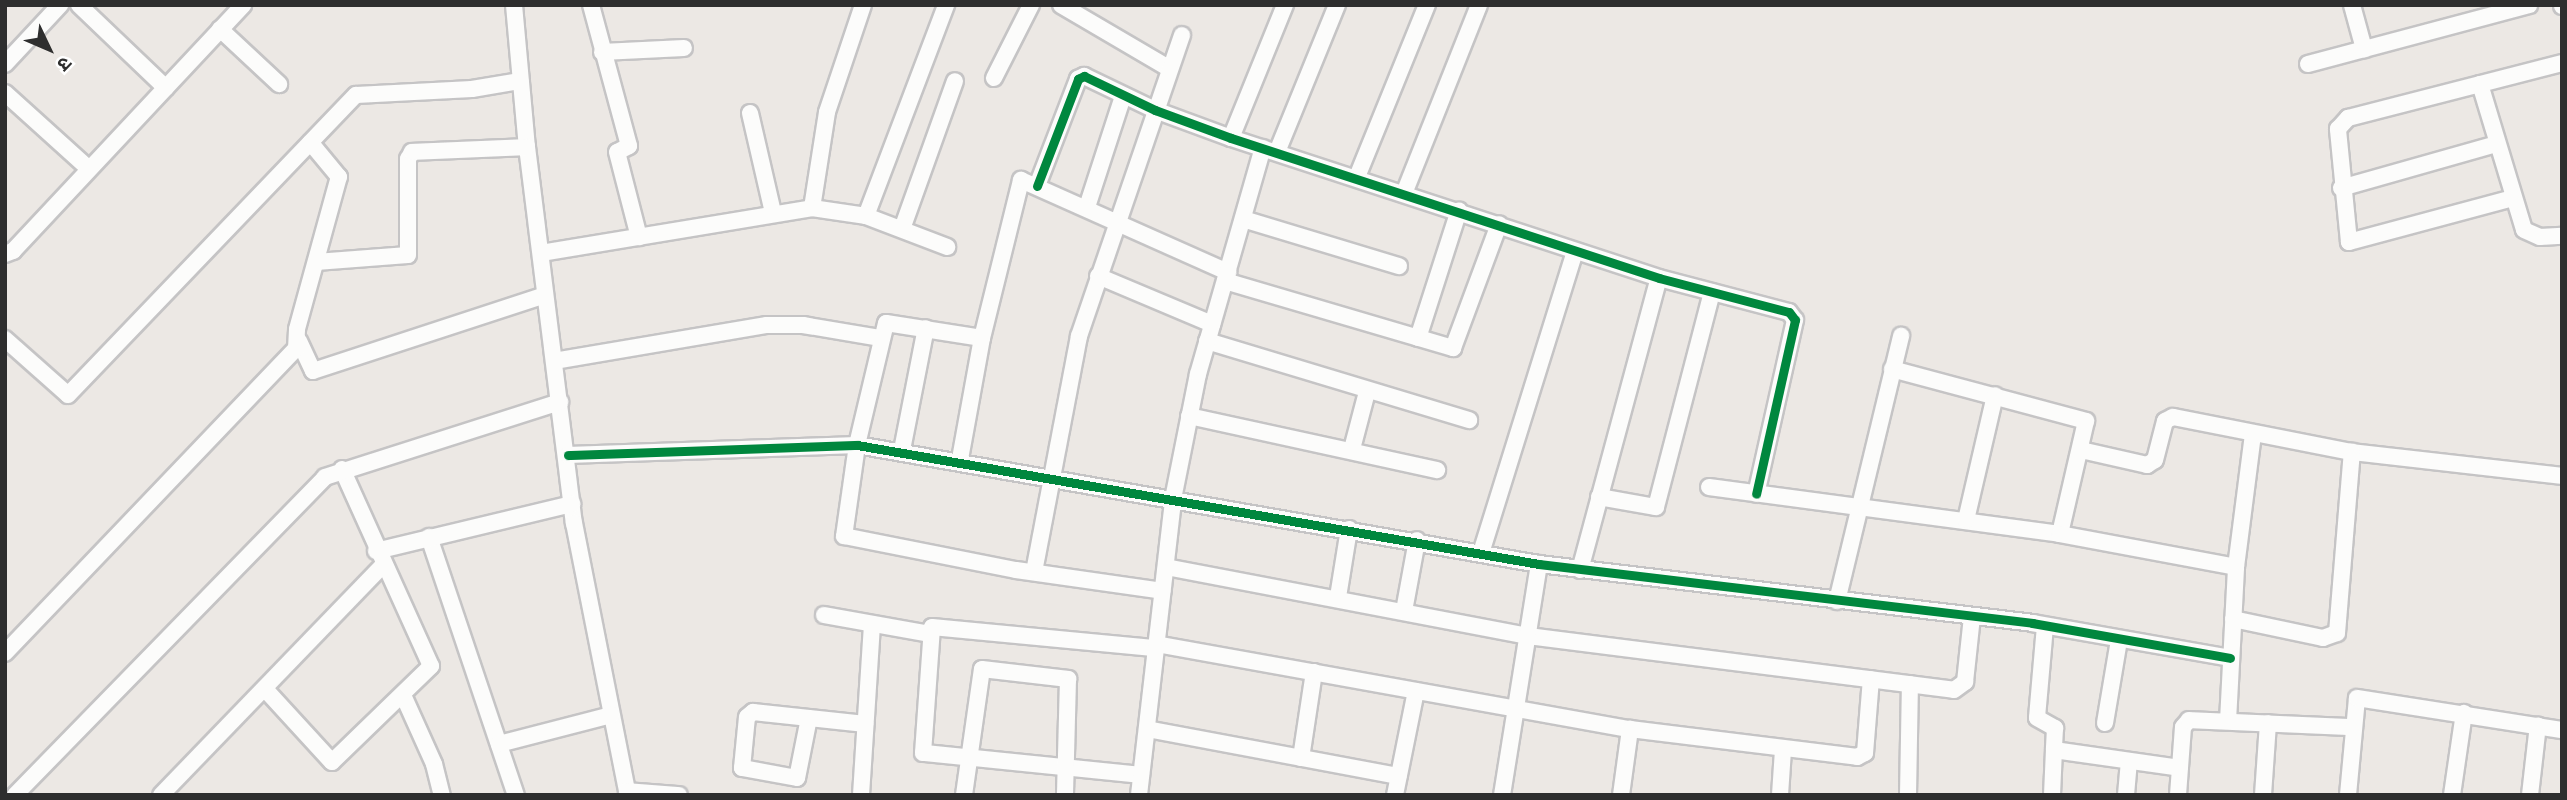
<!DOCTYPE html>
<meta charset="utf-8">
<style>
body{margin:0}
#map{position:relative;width:2567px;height:800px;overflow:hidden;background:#ece8e4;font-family:Arial,"Noto Sans Devanagari",sans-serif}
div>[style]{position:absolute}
.roads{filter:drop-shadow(2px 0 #c5c4c5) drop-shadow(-2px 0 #c5c4c5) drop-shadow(0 2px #c5c4c5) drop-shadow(0 -2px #c5c4c5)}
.street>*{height:16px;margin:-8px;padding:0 8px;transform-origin:8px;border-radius:8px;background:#fcfcfb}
.cycleway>*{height:9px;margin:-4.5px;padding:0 4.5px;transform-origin:4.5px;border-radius:4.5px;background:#00873e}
span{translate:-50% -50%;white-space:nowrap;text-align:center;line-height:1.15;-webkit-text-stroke:5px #fff;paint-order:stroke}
.frame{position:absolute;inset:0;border:7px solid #2e2e2e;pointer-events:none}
.north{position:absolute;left:14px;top:14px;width:70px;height:70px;-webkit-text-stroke:5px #fff;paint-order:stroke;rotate:134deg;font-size:19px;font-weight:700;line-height:28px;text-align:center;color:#2e2e2e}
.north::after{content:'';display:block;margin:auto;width:24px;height:32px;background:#2e2e2e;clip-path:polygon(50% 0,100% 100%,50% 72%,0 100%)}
</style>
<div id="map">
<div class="roads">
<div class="street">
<i style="left:79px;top:5px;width:120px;rotate:43.7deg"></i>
<i style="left:514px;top:5px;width:143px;rotate:84.8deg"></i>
<i style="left:527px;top:147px;width:379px;rotate:82.9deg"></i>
<i style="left:574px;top:523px;width:277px;rotate:78.8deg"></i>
<i style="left:591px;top:5px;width:146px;rotate:74.9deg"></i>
<i style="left:629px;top:146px;width:13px;rotate:153deg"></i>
<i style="left:617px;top:152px;width:88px;rotate:75.5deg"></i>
<i style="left:1061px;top:5px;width:126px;rotate:30.4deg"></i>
<i style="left:2352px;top:5px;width:46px;rotate:74.7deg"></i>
<i style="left:2562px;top:5px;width:1px;rotate:90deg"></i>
<i style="left:220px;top:29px;width:81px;rotate:43deg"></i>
<i style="left:602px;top:52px;width:82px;rotate:-2.8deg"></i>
<i style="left:5px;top:64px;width:81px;rotate:-47deg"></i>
<i style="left:2308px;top:64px;width:229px;rotate:-14.9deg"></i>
<i style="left:994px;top:78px;width:82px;rotate:-63.1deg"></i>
<i style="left:2480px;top:84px;width:152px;rotate:73.2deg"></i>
<i style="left:2524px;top:230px;width:17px;rotate:24deg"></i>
<i style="left:2540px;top:237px;width:22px;rotate:-3deg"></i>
<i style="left:5px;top:93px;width:113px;rotate:42.1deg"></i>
<i style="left:750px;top:113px;width:103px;rotate:77deg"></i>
<i style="left:1231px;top:138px;width:144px;rotate:-67.9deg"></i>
<i style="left:1277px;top:152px;width:159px;rotate:-67.8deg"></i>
<i style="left:1357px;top:177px;width:186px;rotate:-67.9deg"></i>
<i style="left:1037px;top:186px;width:115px;rotate:-69deg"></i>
<i style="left:1078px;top:79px;width:7px;rotate:-27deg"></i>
<i style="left:1084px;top:76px;width:79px;rotate:25.6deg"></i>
<i style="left:1155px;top:110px;width:81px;rotate:20.2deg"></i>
<i style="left:1231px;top:138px;width:450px;rotate:18.1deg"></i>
<i style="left:1659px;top:278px;width:134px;rotate:14.7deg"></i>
<i style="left:1789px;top:312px;width:10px;rotate:53deg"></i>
<i style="left:1795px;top:320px;width:178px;rotate:102.6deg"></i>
<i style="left:2341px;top:188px;width:162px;rotate:-15.8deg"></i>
<i style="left:1405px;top:191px;width:200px;rotate:-68.3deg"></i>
<i style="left:2513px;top:198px;width:170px;rotate:165deg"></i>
<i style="left:2349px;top:242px;width:114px;rotate:-95.6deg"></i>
<i style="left:2338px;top:129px;width:15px;rotate:-48deg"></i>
<i style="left:2348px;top:118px;width:221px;rotate:-14.4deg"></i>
<i style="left:1087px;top:207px;width:117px;rotate:-72deg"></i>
<i style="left:812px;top:208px;width:97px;rotate:-81.1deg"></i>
<i style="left:827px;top:112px;width:113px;rotate:-71.4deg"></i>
<i style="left:866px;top:216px;width:226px;rotate:-69.2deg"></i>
<i style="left:1243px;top:219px;width:163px;rotate:16.8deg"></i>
<i style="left:902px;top:229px;width:157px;rotate:-70.3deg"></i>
<i style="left:541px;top:253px;width:275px;rotate:-9.4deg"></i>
<i style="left:812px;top:208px;width:55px;rotate:8.4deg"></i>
<i style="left:866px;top:216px;width:87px;rotate:20.9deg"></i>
<i style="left:5px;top:254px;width:9px;rotate:-21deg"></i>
<i style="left:13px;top:251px;width:337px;rotate:-46.9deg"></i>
<i style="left:316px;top:262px;width:92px;rotate:-4.4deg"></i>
<i style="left:408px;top:255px;width:96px;rotate:-90deg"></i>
<i style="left:408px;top:159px;width:8px;rotate:-60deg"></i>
<i style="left:412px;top:152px;width:115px;rotate:-2.5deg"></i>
<i style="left:1098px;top:276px;width:124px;rotate:22.8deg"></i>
<i style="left:1225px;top:281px;width:238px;rotate:16.4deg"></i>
<i style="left:1453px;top:348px;width:132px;rotate:-69.6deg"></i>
<i style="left:982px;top:338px;width:97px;rotate:-171.1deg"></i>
<i style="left:886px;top:323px;width:125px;rotate:103.4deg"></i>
<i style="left:857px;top:445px;width:92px;rotate:98.1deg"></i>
<i style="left:844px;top:536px;width:175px;rotate:11.2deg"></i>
<i style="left:1016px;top:570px;width:148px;rotate:8.1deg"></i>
<i style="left:1418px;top:338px;width:134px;rotate:-72.2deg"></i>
<i style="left:5px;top:339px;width:84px;rotate:41.6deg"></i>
<i style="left:68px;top:395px;width:416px;rotate:-46.2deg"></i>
<i style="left:356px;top:95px;width:116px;rotate:-3deg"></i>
<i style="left:472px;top:89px;width:49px;rotate:-9.5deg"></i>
<i style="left:299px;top:341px;width:33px;rotate:65deg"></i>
<i style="left:313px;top:371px;width:244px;rotate:-18.1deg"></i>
<i style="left:1207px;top:341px;width:274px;rotate:16.8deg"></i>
<i style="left:554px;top:361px;width:216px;rotate:-9.6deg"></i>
<i style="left:767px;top:325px;width:36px"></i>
<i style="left:803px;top:325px;width:79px;rotate:9.5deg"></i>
<i style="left:1892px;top:369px;width:201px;rotate:15deg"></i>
<i style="left:2086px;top:421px;width:116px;rotate:103deg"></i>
<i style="left:1189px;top:416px;width:254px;rotate:12.3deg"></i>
<i style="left:1352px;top:449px;width:59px;rotate:-75.3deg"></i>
<i style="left:902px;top:450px;width:124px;rotate:-78.9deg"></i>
<i style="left:2081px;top:450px;width:68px;rotate:12.8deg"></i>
<i style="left:2147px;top:465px;width:9px;rotate:-32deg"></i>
<i style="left:2155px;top:460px;width:40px;rotate:-75.6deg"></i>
<i style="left:2165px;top:421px;width:9px;rotate:-27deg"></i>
<i style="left:2173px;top:417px;width:182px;rotate:11.1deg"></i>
<i style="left:2352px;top:452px;width:211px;rotate:6.5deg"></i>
<i style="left:568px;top:455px;width:289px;rotate:-2deg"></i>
<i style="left:857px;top:445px;width:692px;rotate:9.9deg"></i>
<i style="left:1539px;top:564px;width:497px;rotate:6.8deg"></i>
<i style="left:2032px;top:623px;width:201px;rotate:10deg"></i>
<i style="left:960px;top:459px;width:123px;rotate:-79.7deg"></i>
<i style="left:982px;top:338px;width:163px;rotate:-76.1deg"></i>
<i style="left:1021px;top:180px;width:227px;rotate:24deg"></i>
<i style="left:1709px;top:487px;width:354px;rotate:7.6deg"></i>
<i style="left:2060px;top:534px;width:179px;rotate:10.6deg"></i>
<i style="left:1599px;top:497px;width:58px;rotate:10deg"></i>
<i style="left:1656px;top:507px;width:222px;rotate:-75.4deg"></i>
<i style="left:1966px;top:520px;width:128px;rotate:-76.9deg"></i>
<i style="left:429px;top:537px;width:272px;rotate:71.4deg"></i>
<i style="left:376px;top:551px;width:202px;rotate:-13.5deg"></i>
<i style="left:1481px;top:553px;width:316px;rotate:-72.7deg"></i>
<i style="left:1166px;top:567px;width:369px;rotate:10.8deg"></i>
<i style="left:1528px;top:636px;width:429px;rotate:7.2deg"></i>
<i style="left:1954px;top:690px;width:14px;rotate:-36deg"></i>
<i style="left:1965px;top:682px;width:66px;rotate:-83.9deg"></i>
<i style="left:1580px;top:570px;width:302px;rotate:-74.9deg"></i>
<i style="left:1034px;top:572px;width:240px;rotate:-79.2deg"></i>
<i style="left:1079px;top:336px;width:318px;rotate:-71.1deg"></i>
<i style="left:1338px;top:597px;width:69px;rotate:-80.8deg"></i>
<i style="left:1837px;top:601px;width:273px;rotate:-76.4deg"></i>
<i style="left:1404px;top:611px;width:72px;rotate:-79.6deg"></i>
<i style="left:824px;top:615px;width:109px;rotate:10.1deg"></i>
<i style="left:2233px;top:619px;width:92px;rotate:11.9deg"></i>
<i style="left:2323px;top:638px;width:15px;rotate:-20deg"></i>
<i style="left:2337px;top:633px;width:182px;rotate:-85.3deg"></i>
<i style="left:2045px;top:626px;width:92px;rotate:95deg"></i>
<i style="left:2037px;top:718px;width:21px;rotate:29deg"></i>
<i style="left:2055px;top:728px;width:22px;rotate:93deg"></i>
<i style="left:1156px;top:644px;width:482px;rotate:10.2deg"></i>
<i style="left:1630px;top:729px;width:229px;rotate:7deg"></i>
<i style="left:1857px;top:757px;width:9px;rotate:-27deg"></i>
<i style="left:1865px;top:753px;width:74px;rotate:-85.4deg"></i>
<i style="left:5px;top:653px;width:421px;rotate:-46.3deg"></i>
<i style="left:296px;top:349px;width:20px;rotate:-87deg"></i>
<i style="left:297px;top:329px;width:158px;rotate:-74.6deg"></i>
<i style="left:339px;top:177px;width:45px;rotate:-129.6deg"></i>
<i style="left:265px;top:689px;width:99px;rotate:47.5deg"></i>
<i style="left:332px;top:762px;width:138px;rotate:-44.1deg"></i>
<i style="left:431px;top:666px;width:216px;rotate:-114.3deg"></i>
<i style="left:403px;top:695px;width:76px;rotate:65.8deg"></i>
<i style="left:434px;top:764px;width:32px;rotate:76deg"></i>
<i style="left:809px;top:718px;width:61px;rotate:101.3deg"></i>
<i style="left:797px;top:778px;width:56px;rotate:-169.7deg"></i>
<i style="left:742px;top:768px;width:51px;rotate:-84.4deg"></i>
<i style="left:747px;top:717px;width:8px;rotate:-40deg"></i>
<i style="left:753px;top:712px;width:113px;rotate:6.1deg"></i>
<i style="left:2228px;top:721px;width:154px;rotate:-87deg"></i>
<i style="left:2236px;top:567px;width:133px;rotate:-82.7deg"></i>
<i style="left:2105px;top:723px;width:84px;rotate:-80.4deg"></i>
<i style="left:1147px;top:729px;width:256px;rotate:10.6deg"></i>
<i style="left:499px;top:744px;width:116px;rotate:-14.5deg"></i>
<i style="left:1301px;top:758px;width:87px;rotate:-81.4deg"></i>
<i style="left:1141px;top:775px;width:219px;rotate:-174.2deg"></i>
<i style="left:923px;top:753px;width:126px;rotate:-85.9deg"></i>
<i style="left:932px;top:627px;width:225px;rotate:5.4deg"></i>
<i style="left:627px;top:791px;width:52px;rotate:4.4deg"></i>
<i style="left:15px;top:795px;width:444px;rotate:-45.7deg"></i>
<i style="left:325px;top:477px;width:247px;rotate:-17.7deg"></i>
<i style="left:161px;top:795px;width:320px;rotate:-46deg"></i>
<i style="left:861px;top:795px;width:171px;rotate:-86.3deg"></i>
<i style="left:964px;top:795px;width:127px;rotate:-81.9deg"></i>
<i style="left:982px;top:669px;width:87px;rotate:6.6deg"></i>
<i style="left:1068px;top:679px;width:116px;rotate:91.5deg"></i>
<i style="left:1139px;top:795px;width:298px;rotate:-83.4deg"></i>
<i style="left:1173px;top:499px;width:127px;rotate:-78.7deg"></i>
<i style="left:1198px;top:374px;width:235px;rotate:-74deg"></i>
<i style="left:1395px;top:795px;width:106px;rotate:-78.6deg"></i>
<i style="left:1502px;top:795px;width:234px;rotate:-80.9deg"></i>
<i style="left:1621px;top:795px;width:67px;rotate:-82.2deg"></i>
<i style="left:1780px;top:795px;width:45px;rotate:-86.2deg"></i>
<i style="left:1908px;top:795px;width:111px;rotate:-89deg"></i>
<i style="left:2052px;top:795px;width:45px;rotate:-87.5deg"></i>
<i style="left:2054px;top:750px;width:127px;rotate:8.1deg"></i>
<i style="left:2126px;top:795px;width:32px;rotate:-85deg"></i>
<i style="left:2178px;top:795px;width:68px;rotate:-85.8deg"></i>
<i style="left:2183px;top:727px;width:9px;rotate:-49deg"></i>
<i style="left:2189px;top:720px;width:163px;rotate:2.5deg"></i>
<i style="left:2263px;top:795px;width:72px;rotate:-86deg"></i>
<i style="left:2348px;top:795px;width:97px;rotate:-84.7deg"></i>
<i style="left:2357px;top:698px;width:207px;rotate:8.9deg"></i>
<i style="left:2452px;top:795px;width:83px;rotate:-81.7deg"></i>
<i style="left:2530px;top:795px;width:70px;rotate:-83.5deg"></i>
</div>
</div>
<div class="cycleway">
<i style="left:1037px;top:186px;width:115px;rotate:-69deg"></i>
<i style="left:1078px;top:79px;width:7px;rotate:-27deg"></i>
<i style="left:1084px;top:76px;width:79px;rotate:25.6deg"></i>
<i style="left:1155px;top:110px;width:81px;rotate:20.2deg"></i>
<i style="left:1231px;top:138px;width:450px;rotate:18.1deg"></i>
<i style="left:1659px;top:278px;width:134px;rotate:14.7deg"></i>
<i style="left:1789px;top:312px;width:10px;rotate:53deg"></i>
<i style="left:1795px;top:320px;width:178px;rotate:102.6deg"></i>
<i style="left:568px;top:455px;width:289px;rotate:-2deg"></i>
<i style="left:857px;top:445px;width:692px;rotate:9.9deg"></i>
<i style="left:1539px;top:564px;width:497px;rotate:6.8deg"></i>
<i style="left:2032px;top:623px;width:201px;rotate:10deg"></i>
</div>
<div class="frame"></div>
<div class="north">उ</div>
</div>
